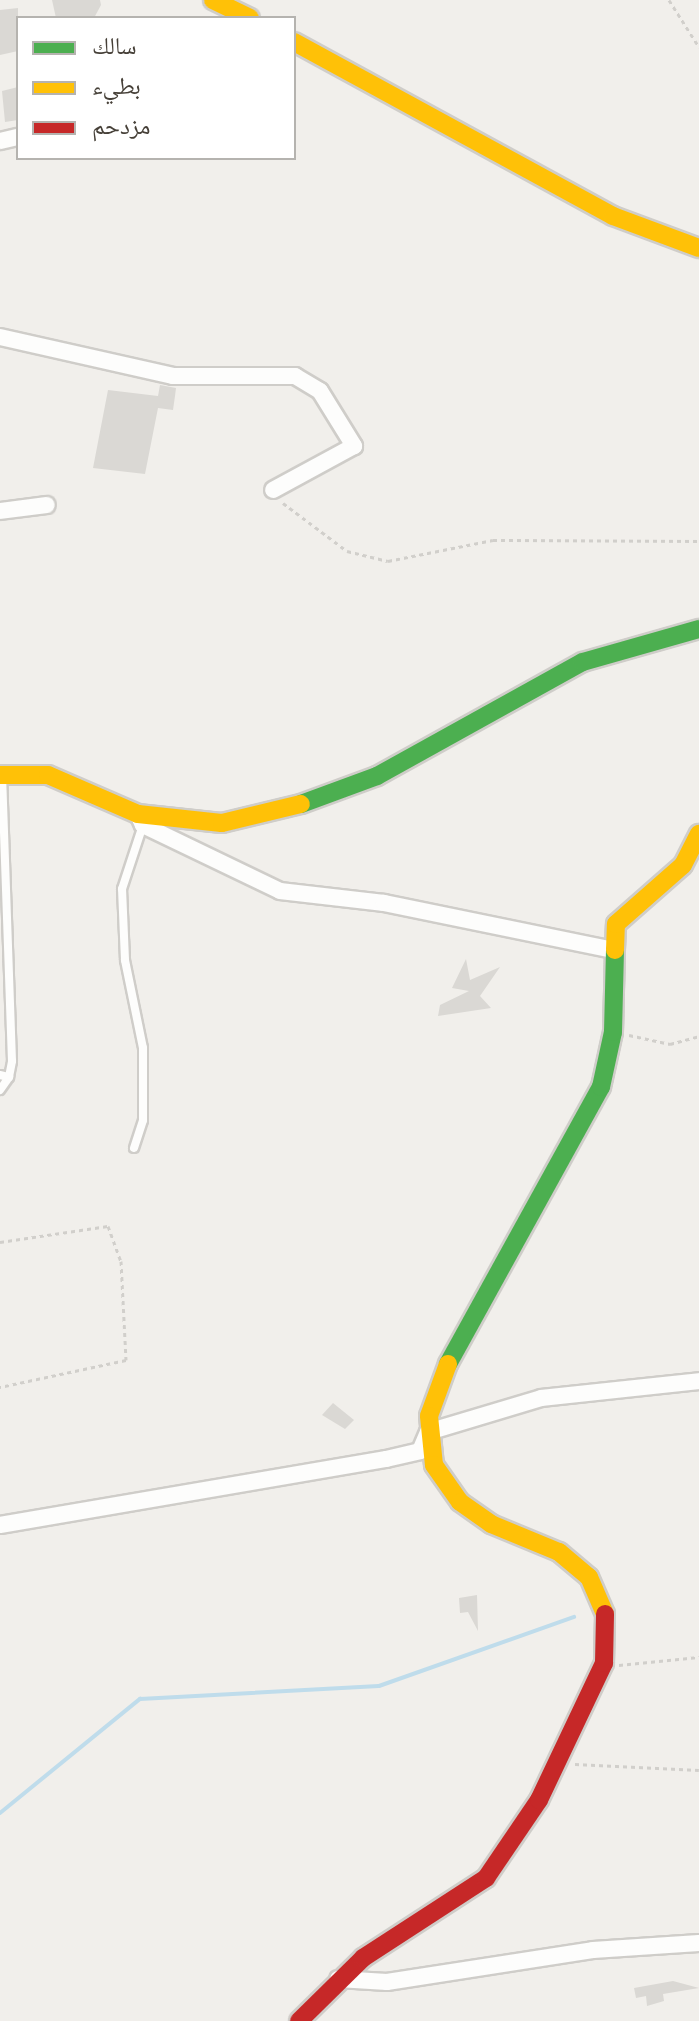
<!DOCTYPE html>
<meta charset="utf-8">
<style>
body{margin:0}
#map{position:relative;width:699px;height:2021px;overflow:hidden;background:#f1efeb;font-family:"Work Sans","Noto Naskh Arabic",sans-serif}
div>[style]{position:absolute}
.stream>*{height:4px;margin:-2px;padding:0 2px;transform-origin:2px;border-radius:2px;background:#bfdceb}
.building>*{inset:0;background:#dad8d4}
.path>*{height:3px;margin-top:-1.5px;transform-origin:0;background:repeating-linear-gradient(90deg,#d1cfcb 0 4px,transparent 0 8px)}
.roads{filter:drop-shadow(2px 0 #cfcdc9) drop-shadow(-2px 0 #cfcdc9) drop-shadow(0 2px #cfcdc9) drop-shadow(0 -2px #cfcdc9)}
.lane>*{height:8px;margin:-4px;padding:0 4px;transform-origin:4px;border-radius:4px;background:#fdfdfc}
.street>*{height:16px;margin:-8px;padding:0 8px;transform-origin:8px;border-radius:8px;background:#fdfdfc}
.fast>*{height:18px;margin:-9px;padding:0 9px;transform-origin:9px;border-radius:9px;background:#4caf50}
.slow>*{height:18px;margin:-9px;padding:0 9px;transform-origin:9px;border-radius:9px;background:#ffc107}
.jam>*{height:18px;margin:-9px;padding:0 9px;transform-origin:9px;border-radius:9px;background:#c62828}
span{translate:-50% -50%;white-space:nowrap;text-align:center;line-height:1.15;-webkit-text-stroke:6px #fff;paint-order:stroke}
.legend{position:absolute;left:16px;top:16px;width:280px;height:144px;box-sizing:border-box;background:#fff;border:2px solid #b5b3af;margin:0;padding:10px 14px;list-style:none;font-size:24px;color:#464038}
.legend li{display:flex;align-items:center;gap:16px;height:40px}
.legend b{width:40px;border:2px solid #b5b3af}
</style>
<div id="map">
<div class="stream">
<i style="left:0;top:1813px;width:181px;rotate:-39.2deg"></i>
<i style="left:140px;top:1699px;width:239px;rotate:-3.1deg"></i>
<i style="left:379px;top:1686px;width:207px;rotate:-19.5deg"></i>
</div>
<div class="building">
<i style="clip-path:polygon(52px 0,100px 0,101px 5px,94px 18px,56px 18px)"></i>
<i style="clip-path:polygon(18px 8px,18px 51px,0 55px,0 10px)"></i>
<i style="clip-path:polygon(18px 87px,18px 120px,5px 122px,2px 91px)"></i>
<i style="clip-path:polygon(160px 385px,176px 388px,175px 396px,173px 410px,158px 408px,145px 474px,93px 468px,108px 390px,158px 396px)"></i>
<i style="clip-path:polygon(466px 959px,470px 980px,500px 967px,480px 996px,491px 1008px,438px 1016px,440px 1005px,469px 991px,452px 988px)"></i>
<i style="clip-path:polygon(333px 1403px,354px 1420px,345px 1429px,322px 1415px)"></i>
<i style="clip-path:polygon(477px 1595px,478px 1631px,468px 1612px,460px 1613px,459px 1598px)"></i>
<i style="clip-path:polygon(673px 1981px,699px 1988px,663px 1994px,664px 2001px,647px 2006px,646px 1996px,636px 1998px,634px 1988px)"></i>
</div>
<div class="path">
<i style="left:669px;top:0;width:56px;rotate:57.4deg"></i>
<i style="left:283px;top:503px;width:80px;rotate:36.9deg"></i>
<i style="left:347px;top:551px;width:42px;rotate:13.7deg"></i>
<i style="left:388px;top:561px;width:107px;rotate:-11.3deg"></i>
<i style="left:493px;top:540px;width:206px;rotate:0.3deg"></i>
<i style="left:629px;top:1035px;width:42px;rotate:12.4deg"></i>
<i style="left:670px;top:1044px;width:30px;rotate:-15deg"></i>
<i style="left:0;top:1242px;width:109px;rotate:-8.4deg"></i>
<i style="left:108px;top:1226px;width:37px;rotate:70deg"></i>
<i style="left:121px;top:1261px;width:99px;rotate:87.1deg"></i>
<i style="left:126px;top:1360px;width:129px;rotate:167.9deg"></i>
<i style="left:619px;top:1665px;width:80px;rotate:-5.7deg"></i>
<i style="left:575px;top:1764px;width:124px;rotate:2.8deg"></i>
</div>
<div class="roads">
<div class="lane">
<i style="left:0;top:1075px;width:9px;rotate:13deg"></i>
<i style="left:9px;top:1077px;width:16px;rotate:-79deg"></i>
<i style="left:12px;top:1061px;width:285px;rotate:-92deg"></i>
<i style="left:0;top:1090px;width:16px;rotate:-55deg"></i>
<i style="left:134px;top:1148px;width:29px;rotate:-72deg"></i>
<i style="left:143px;top:1120px;width:72px;rotate:-90deg"></i>
<i style="left:143px;top:1048px;width:90px;rotate:-101.6deg"></i>
<i style="left:125px;top:960px;width:71px;rotate:-92.4deg"></i>
<i style="left:122px;top:889px;width:67px;rotate:-71.8deg"></i>
</div>
<div class="street">
<i style="left:0;top:141px;width:18px;rotate:-13deg"></i>
<i style="left:0;top:337px;width:177px;rotate:12.7deg"></i>
<i style="left:173px;top:376px;width:122px"></i>
<i style="left:295px;top:376px;width:29px;rotate:31deg"></i>
<i style="left:320px;top:391px;width:65px;rotate:58.3deg"></i>
<i style="left:354px;top:446px;width:92px;rotate:151.5deg"></i>
<i style="left:0;top:511px;width:47px;rotate:-7.3deg"></i>
<i style="left:138px;top:814px;width:12px;rotate:66deg"></i>
<i style="left:143px;top:825px;width:152px;rotate:25.7deg"></i>
<i style="left:280px;top:891px;width:105px;rotate:6.6deg"></i>
<i style="left:384px;top:903px;width:233px;rotate:11.6deg"></i>
<i style="left:0;top:1525px;width:392px;rotate:-9.7deg"></i>
<i style="left:386px;top:1459px;width:35px;rotate:-13deg"></i>
<i style="left:420px;top:1451px;width:21px;rotate:-67deg"></i>
<i style="left:428px;top:1432px;width:118px;rotate:-16.7deg"></i>
<i style="left:541px;top:1398px;width:159px;rotate:-6.1deg"></i>
<i style="left:338px;top:1979px;width:49px;rotate:3.5deg"></i>
<i style="left:387px;top:1982px;width:208px;rotate:-8.8deg"></i>
<i style="left:593px;top:1950px;width:106px;rotate:-3.8deg"></i>
</div>
<div class="fast">
<i style="left:301px;top:804px;width:81px;rotate:-20.2deg"></i>
<i style="left:377px;top:776px;width:235px;rotate:-29deg"></i>
<i style="left:583px;top:662px;width:121px;rotate:-15.9deg"></i>
<i style="left:448px;top:1364px;width:316px;rotate:-61.1deg"></i>
<i style="left:601px;top:1087px;width:56px;rotate:-77.7deg"></i>
<i style="left:613px;top:1032px;width:82px;rotate:-88.6deg"></i>
</div>
<div class="slow">
<i style="left:213px;top:0;width:41px;rotate:25.9deg"></i>
<i style="left:294px;top:42px;width:363px;rotate:28.6deg"></i>
<i style="left:613px;top:216px;width:92px;rotate:20.4deg"></i>
<i style="left:0;top:775px;width:48px"></i>
<i style="left:48px;top:775px;width:98px;rotate:23.4deg"></i>
<i style="left:138px;top:814px;width:84px;rotate:6.1deg"></i>
<i style="left:222px;top:823px;width:81px;rotate:-13.5deg"></i>
<i style="left:615px;top:950px;width:26px;rotate:-88deg"></i>
<i style="left:616px;top:924px;width:89px;rotate:-41.4deg"></i>
<i style="left:683px;top:865px;width:35px;rotate:-63deg"></i>
<i style="left:448px;top:1364px;width:55px;rotate:110.1deg"></i>
<i style="left:429px;top:1416px;width:49px;rotate:84.2deg"></i>
<i style="left:434px;top:1465px;width:45px;rotate:54.9deg"></i>
<i style="left:460px;top:1502px;width:38px;rotate:35deg"></i>
<i style="left:491px;top:1524px;width:74px;rotate:22.4deg"></i>
<i style="left:559px;top:1552px;width:39px;rotate:40deg"></i>
<i style="left:589px;top:1577px;width:40px;rotate:66.6deg"></i>
</div>
<div class="jam">
<i style="left:299px;top:2021px;width:90px;rotate:-44.5deg"></i>
<i style="left:363px;top:1958px;width:147px;rotate:-33deg"></i>
<i style="left:486px;top:1878px;width:94px;rotate:-55.8deg"></i>
<i style="left:539px;top:1800px;width:152px;rotate:-64.6deg"></i>
<i style="left:604px;top:1663px;width:49px;rotate:-88.8deg"></i>
</div>
</div>
<ul class="legend">
<li><b style="height:10px;background:#4caf50"></b>سالك</li>
<li><b style="height:10px;background:#ffc107"></b>بطيء</li>
<li><b style="height:10px;background:#c62828"></b>مزدحم</li>
</ul>
</div>
